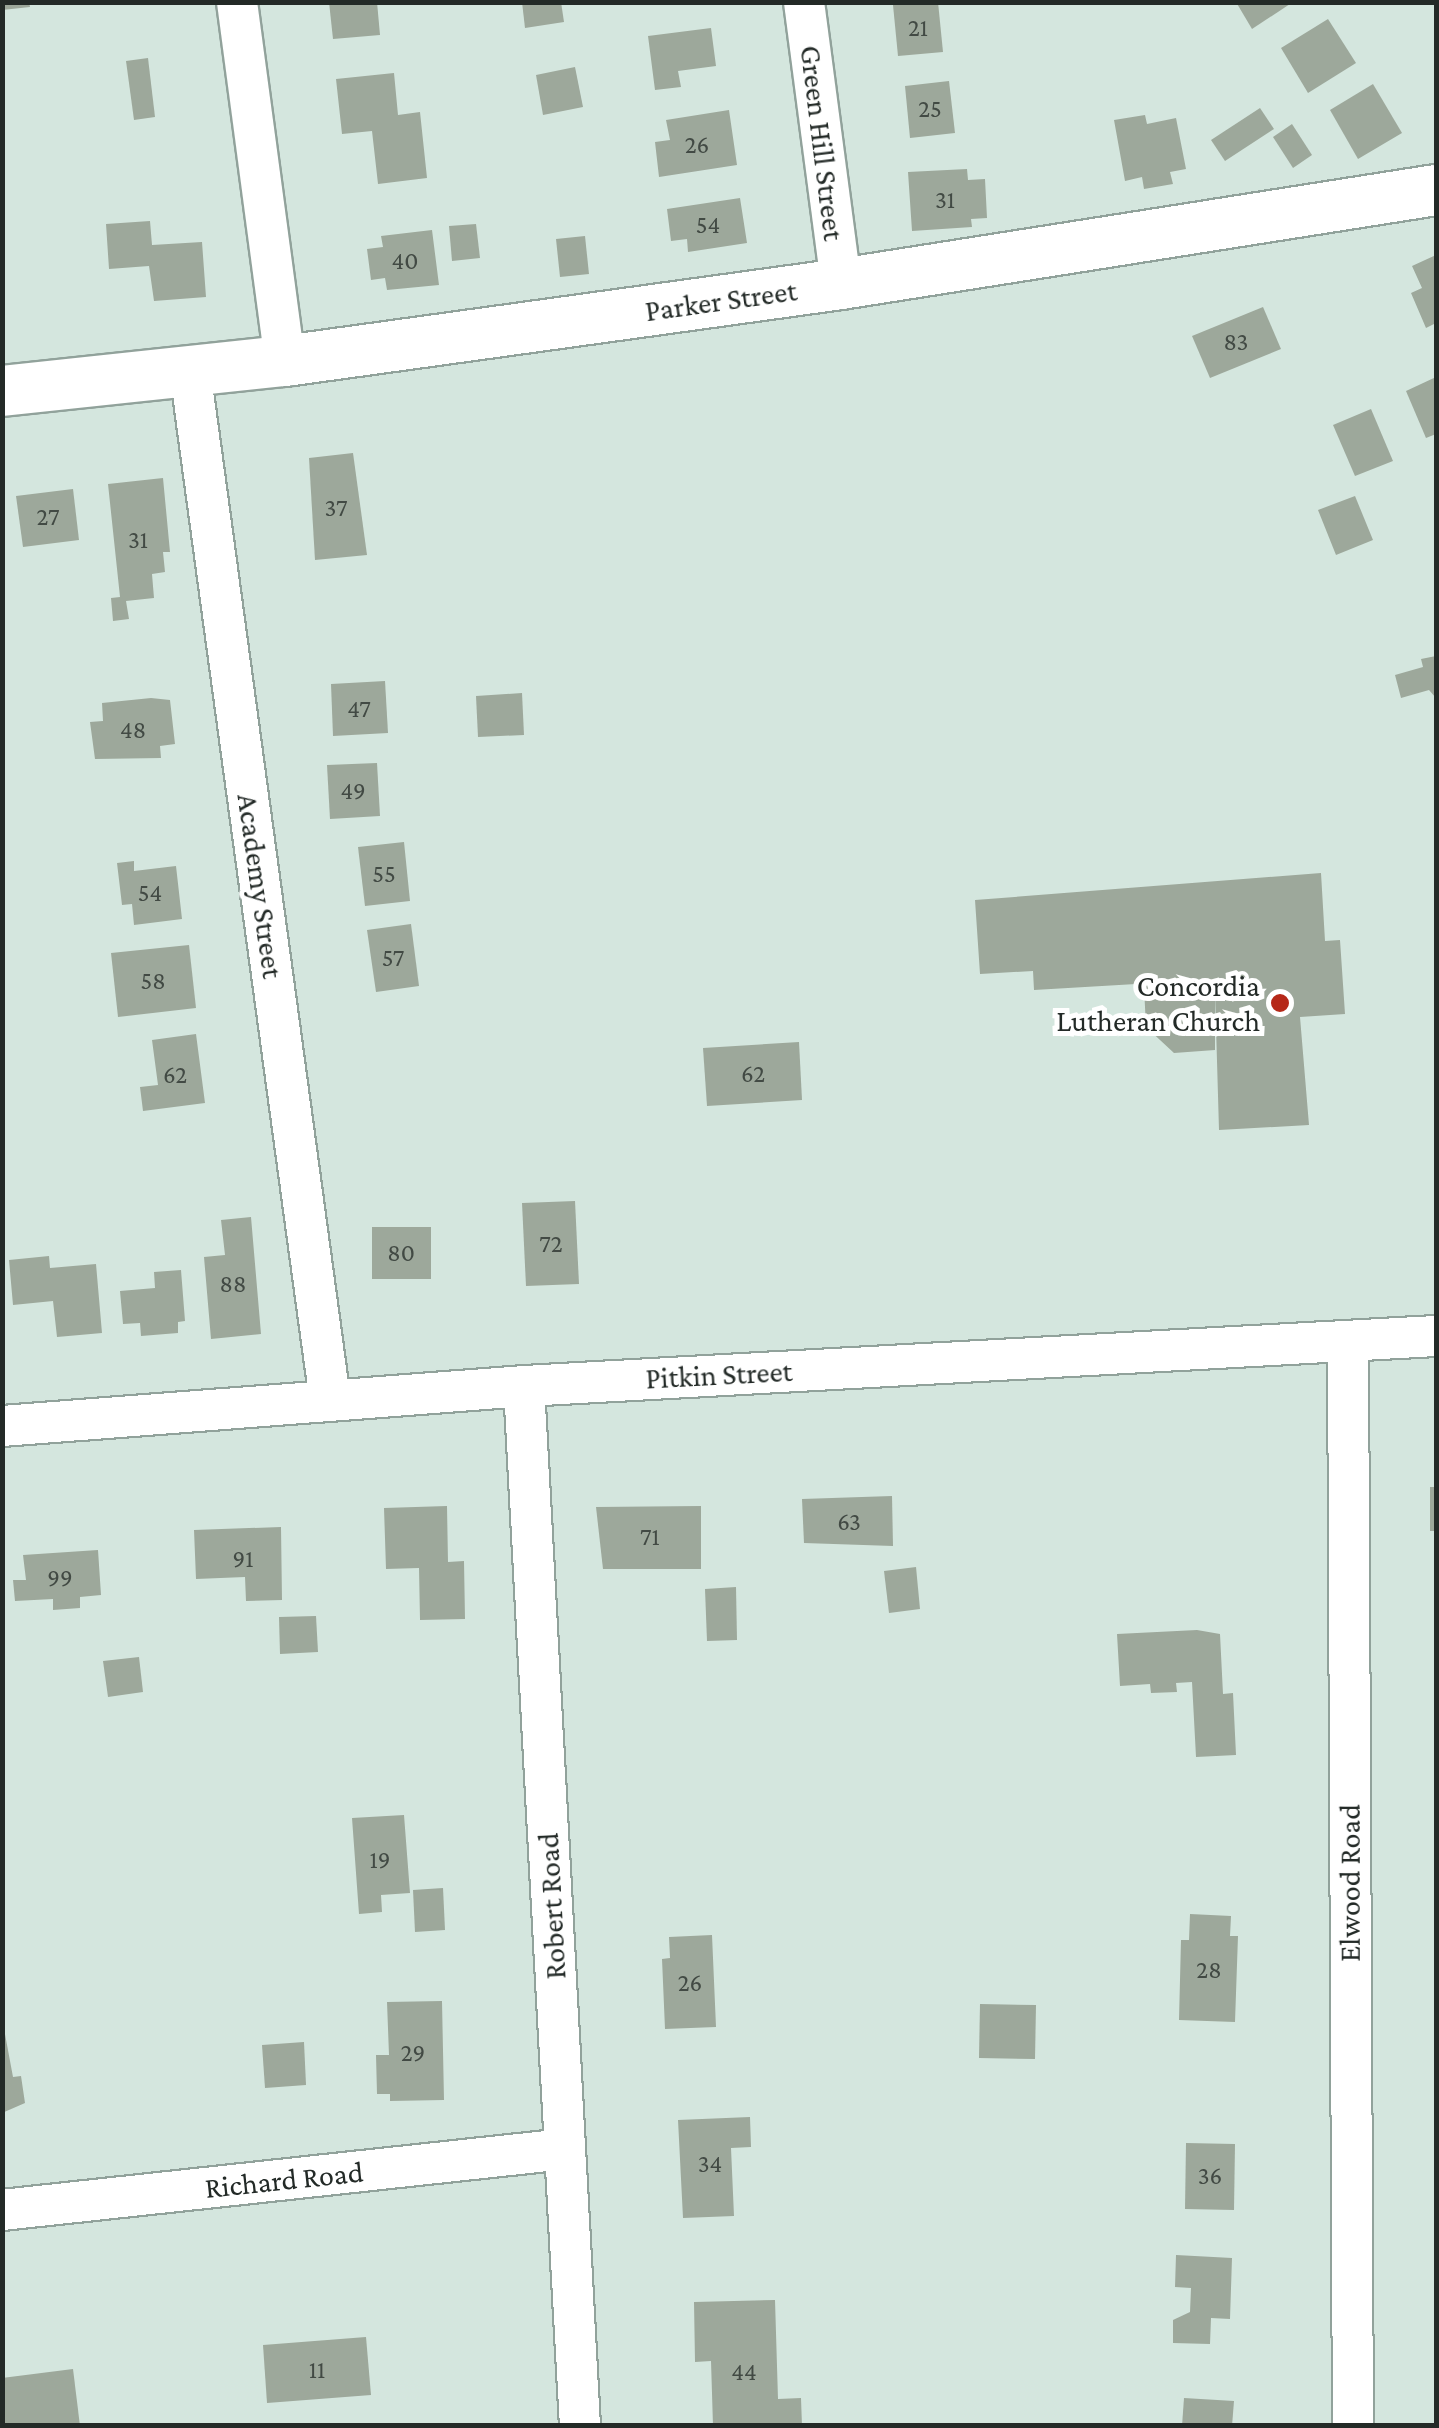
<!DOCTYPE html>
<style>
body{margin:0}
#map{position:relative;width:1439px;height:2428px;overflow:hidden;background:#d4e6de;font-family:"Crimson Pro",serif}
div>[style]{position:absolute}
.building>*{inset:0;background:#9da89b}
.roads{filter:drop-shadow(2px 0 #91a29b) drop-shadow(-2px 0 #91a29b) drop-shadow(0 2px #91a29b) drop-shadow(0 -2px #91a29b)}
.minor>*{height:40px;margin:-20px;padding:0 20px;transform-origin:20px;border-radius:20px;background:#fff}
.tertiary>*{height:50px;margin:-25px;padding:0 25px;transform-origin:25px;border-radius:25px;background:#fff}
.dots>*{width:28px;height:28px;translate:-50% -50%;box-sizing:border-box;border:5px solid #fff;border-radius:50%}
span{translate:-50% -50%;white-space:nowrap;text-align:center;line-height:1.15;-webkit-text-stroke:10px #fff;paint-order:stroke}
.number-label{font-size:25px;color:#424a44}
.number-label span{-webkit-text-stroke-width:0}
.street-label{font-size:30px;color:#232a27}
.poi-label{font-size:30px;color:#232a27}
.right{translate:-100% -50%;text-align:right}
.frame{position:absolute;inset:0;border:5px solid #232a27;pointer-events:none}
</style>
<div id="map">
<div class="building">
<i style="clip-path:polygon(2px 2px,29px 2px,30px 7px,2px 10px)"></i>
<i style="clip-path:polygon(329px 2px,377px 2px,380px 35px,333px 39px)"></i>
<i style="clip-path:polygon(522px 2px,561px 2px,564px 22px,525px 28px)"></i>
<i style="clip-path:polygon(938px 2px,943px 52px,898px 56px,893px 5px)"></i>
<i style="clip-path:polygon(1236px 2px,1293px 2px,1252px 29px)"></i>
<i style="clip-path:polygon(1328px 19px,1356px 63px,1308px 93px,1281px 48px)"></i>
<i style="clip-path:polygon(711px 28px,716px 66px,678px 71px,681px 87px,655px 90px,648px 36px)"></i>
<i style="clip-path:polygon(148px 58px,155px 117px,134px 120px,126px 61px)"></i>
<i style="clip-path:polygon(575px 67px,583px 107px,543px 115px,536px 75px)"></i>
<i style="clip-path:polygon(394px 73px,398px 115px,420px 112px,427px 178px,378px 184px,372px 131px,342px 134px,336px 79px)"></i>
<i style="clip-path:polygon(949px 81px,955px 133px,910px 138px,905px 86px)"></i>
<i style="clip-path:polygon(1373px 84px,1402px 133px,1358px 159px,1330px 110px)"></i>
<i style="clip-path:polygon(1260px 108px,1274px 129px,1225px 161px,1211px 140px)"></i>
<i style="clip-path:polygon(729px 110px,737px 165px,659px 177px,655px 142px,670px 140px,666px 120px)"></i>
<i style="clip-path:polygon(1145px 115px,1147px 124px,1176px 118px,1186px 169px,1170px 172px,1173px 184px,1144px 189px,1142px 177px,1125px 181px,1114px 120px)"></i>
<i style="clip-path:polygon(1292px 124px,1312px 155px,1293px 168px,1273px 137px)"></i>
<i style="clip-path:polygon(967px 169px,968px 180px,985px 179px,987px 218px,971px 219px,972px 227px,912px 231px,908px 172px)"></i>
<i style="clip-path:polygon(740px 198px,747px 243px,688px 252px,687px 239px,671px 241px,667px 209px)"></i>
<i style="clip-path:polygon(150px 221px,152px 245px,202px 242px,206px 297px,154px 301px,149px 266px,109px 269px,106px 224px)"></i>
<i style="clip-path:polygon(476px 224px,480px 258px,452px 261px,449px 226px)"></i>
<i style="clip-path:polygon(432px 230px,439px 285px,387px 290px,385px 278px,371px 280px,367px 249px,383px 247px,381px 236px)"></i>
<i style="clip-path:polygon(585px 236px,589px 274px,560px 277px,556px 239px)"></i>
<i style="clip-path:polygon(1436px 255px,1436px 323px,1426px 328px,1411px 293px,1422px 288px,1412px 266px)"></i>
<i style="clip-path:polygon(1263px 307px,1281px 349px,1210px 378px,1192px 336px)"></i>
<i style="clip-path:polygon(1436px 377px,1436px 434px,1426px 438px,1406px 391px)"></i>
<i style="clip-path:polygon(1371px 409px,1393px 461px,1355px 476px,1333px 425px)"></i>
<i style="clip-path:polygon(353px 453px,367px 555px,315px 560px,309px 458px)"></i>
<i style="clip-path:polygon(163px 478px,170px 552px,163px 552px,165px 572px,152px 574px,154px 598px,126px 601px,129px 619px,113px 621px,111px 598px,120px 597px,108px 484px)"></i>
<i style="clip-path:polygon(73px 489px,79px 540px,23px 547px,16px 496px)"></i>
<i style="clip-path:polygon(1355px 496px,1373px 540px,1336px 555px,1318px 510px)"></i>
<i style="clip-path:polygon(1436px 656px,1436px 698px,1429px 690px,1401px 698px,1395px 675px,1423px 667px,1421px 659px)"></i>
<i style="clip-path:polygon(385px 681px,388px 733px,333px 736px,331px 684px)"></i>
<i style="clip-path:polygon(522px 693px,524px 735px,478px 737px,476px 696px)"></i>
<i style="clip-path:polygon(151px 698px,170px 700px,175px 744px,160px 746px,161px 758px,95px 759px,90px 722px,103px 721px,102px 703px)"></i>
<i style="clip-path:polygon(377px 763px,380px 816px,330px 819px,327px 765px)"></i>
<i style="clip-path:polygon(404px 842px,410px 901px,365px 906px,358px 847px)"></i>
<i style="clip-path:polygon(134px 861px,134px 871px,176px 866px,182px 919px,134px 925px,132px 904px,122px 905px,117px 863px)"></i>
<i style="clip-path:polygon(1321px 873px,1325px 941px,1340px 940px,1345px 1014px,1300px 1017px,1309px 1125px,1219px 1130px,1215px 992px,1215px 1050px,1174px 1053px,1146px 1027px,1144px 987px,1153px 983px,1034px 990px,1033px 971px,980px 974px,975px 900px)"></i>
<i style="clip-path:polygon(411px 924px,419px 986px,376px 992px,367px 930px)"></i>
<i style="clip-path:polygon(189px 945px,196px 1008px,118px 1017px,111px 953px)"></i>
<i style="clip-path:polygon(196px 1034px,205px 1103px,143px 1111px,140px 1087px,158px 1085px,152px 1040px)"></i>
<i style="clip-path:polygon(799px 1042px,802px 1100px,707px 1106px,703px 1048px)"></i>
<i style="clip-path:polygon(575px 1201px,579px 1284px,526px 1286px,522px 1203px)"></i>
<i style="clip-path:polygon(251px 1217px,261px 1334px,211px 1339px,204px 1257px,225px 1255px,221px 1220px)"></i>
<i style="clip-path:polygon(372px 1227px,431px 1227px,431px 1279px,372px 1279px)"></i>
<i style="clip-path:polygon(49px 1256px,50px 1268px,96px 1264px,102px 1333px,57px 1337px,53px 1301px,13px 1305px,9px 1260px)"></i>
<i style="clip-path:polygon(181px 1270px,185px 1321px,178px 1322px,178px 1333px,141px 1336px,140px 1323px,123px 1324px,120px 1291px,155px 1288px,154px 1272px)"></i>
<i style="clip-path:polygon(1430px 1487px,1436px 1487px,1436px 1531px,1430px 1531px)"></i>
<i style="clip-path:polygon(892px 1496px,893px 1546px,804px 1543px,802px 1499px)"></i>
<i style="clip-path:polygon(447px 1506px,448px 1562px,464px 1561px,465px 1619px,420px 1620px,419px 1568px,386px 1569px,384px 1508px)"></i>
<i style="clip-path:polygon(701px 1506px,701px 1569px,603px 1569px,596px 1507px)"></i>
<i style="clip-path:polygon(281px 1527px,282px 1600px,246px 1601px,245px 1577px,196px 1579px,194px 1530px)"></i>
<i style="clip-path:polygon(98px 1550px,101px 1595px,80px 1597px,80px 1608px,53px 1610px,53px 1599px,15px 1601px,13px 1580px,26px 1580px,23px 1555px)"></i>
<i style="clip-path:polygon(916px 1567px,920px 1609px,889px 1613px,884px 1571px)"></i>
<i style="clip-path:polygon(736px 1587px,737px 1640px,707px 1641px,705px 1589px)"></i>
<i style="clip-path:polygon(316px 1616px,318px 1652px,280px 1654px,279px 1617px)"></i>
<i style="clip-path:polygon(1197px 1630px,1220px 1634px,1223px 1694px,1233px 1693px,1236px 1755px,1196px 1757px,1192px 1682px,1176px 1683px,1177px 1692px,1151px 1693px,1150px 1684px,1120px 1686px,1117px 1634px)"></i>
<i style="clip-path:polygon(139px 1657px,143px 1692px,108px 1697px,103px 1661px)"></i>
<i style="clip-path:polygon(404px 1815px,410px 1893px,381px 1895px,382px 1912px,359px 1914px,352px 1818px)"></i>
<i style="clip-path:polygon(443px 1888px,445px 1930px,415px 1932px,413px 1890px)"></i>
<i style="clip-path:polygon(1190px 1914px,1231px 1916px,1230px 1936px,1238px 1936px,1235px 2022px,1179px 2020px,1181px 1940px,1189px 1940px)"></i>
<i style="clip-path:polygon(712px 1935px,716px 2027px,665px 2029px,662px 1959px,670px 1958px,669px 1937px)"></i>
<i style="clip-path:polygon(442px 2001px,444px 2100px,390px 2101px,390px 2094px,377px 2094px,376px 2055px,389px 2055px,387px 2002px)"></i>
<i style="clip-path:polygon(980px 2004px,1036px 2005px,1035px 2059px,979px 2058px)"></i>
<i style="clip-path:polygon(2px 2018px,13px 2077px,21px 2076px,25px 2103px,2px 2113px)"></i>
<i style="clip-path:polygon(304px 2042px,306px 2085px,265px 2088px,262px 2045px)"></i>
<i style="clip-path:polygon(750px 2117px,751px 2147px,731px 2148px,734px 2216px,683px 2218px,678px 2120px)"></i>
<i style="clip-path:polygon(1186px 2143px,1235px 2144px,1234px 2210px,1185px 2209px)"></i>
<i style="clip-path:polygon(1176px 2255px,1232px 2258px,1230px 2319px,1211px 2318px,1210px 2344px,1173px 2343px,1173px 2320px,1190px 2312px,1191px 2288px,1175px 2287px)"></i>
<i style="clip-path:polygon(775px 2300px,778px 2399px,801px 2398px,802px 2426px,713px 2426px,711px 2361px,695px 2362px,694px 2302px)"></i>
<i style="clip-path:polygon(366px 2337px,371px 2395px,267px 2403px,263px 2345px)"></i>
<i style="clip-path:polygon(73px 2369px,80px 2426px,2px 2426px,2px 2378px)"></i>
<i style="clip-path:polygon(1184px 2398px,1234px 2401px,1232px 2426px,1182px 2426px)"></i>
</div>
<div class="roads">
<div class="minor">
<i style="left:237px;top:2px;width:362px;rotate:82.4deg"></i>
<i style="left:804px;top:2px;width:284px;rotate:82.5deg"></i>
<i style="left:190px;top:371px;width:1038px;rotate:82.25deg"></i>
<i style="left:1348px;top:1341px;width:1085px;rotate:89.74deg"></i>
<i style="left:524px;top:1386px;width:1042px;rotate:86.92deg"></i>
<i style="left:2px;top:1426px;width:524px;rotate:-4.38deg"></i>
<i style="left:524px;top:1386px;width:913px;rotate:-3.14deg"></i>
<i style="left:2px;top:2210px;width:566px;rotate:-6.18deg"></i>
</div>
<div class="tertiary">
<i style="left:2px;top:391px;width:285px;rotate:-6.1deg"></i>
<i style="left:285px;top:361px;width:561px;rotate:-7.88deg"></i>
<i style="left:841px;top:284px;width:602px;rotate:-8.98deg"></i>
</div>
</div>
<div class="dots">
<i style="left:1280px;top:1003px;background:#b52818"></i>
</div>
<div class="number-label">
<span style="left:918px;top:28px">21</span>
<span style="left:930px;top:109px">25</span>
<span style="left:697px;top:145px">26</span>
<span style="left:945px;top:200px">31</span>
<span style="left:708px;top:225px">54</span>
<span style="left:405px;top:261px">40</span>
<span style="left:1236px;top:342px">83</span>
<span style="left:336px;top:508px">37</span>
<span style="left:48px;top:517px">27</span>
<span style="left:138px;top:540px">31</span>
<span style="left:359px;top:709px">47</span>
<span style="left:133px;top:730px">48</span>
<span style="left:353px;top:791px">49</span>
<span style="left:384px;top:874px">55</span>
<span style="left:150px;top:893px">54</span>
<span style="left:393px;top:958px">57</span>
<span style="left:153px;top:981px">58</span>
<span style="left:753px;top:1074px">62</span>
<span style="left:175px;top:1075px">62</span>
<span style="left:551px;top:1244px">72</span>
<span style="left:401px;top:1253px">80</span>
<span style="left:233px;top:1284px">88</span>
<span style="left:849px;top:1522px">63</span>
<span style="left:650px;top:1537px">71</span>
<span style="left:243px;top:1559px">91</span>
<span style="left:60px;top:1578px">99</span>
<span style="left:380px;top:1860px">19</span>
<span style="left:1209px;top:1970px">28</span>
<span style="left:690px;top:1983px">26</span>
<span style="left:413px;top:2053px">29</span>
<span style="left:710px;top:2164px">34</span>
<span style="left:1210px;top:2176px">36</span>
<span style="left:317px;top:2370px">11</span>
<span style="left:744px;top:2372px">44</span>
</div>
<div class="street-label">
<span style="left:822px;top:143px;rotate:83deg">Green Hill Street</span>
<span style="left:721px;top:301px;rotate:-8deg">Parker Street</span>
<span style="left:260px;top:886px;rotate:82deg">Academy Street</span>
<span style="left:719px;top:1375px;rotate:-3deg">Pitkin Street</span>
<span style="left:1350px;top:1883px;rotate:-90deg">Elwood Road</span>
<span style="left:552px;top:1906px;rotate:-93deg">Robert Road</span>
<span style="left:284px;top:2180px;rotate:-6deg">Richard Road</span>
</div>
<div class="poi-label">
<span class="right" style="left:1260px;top:1003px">Concordia<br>Lutheran Church</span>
</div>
<div class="frame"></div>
</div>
